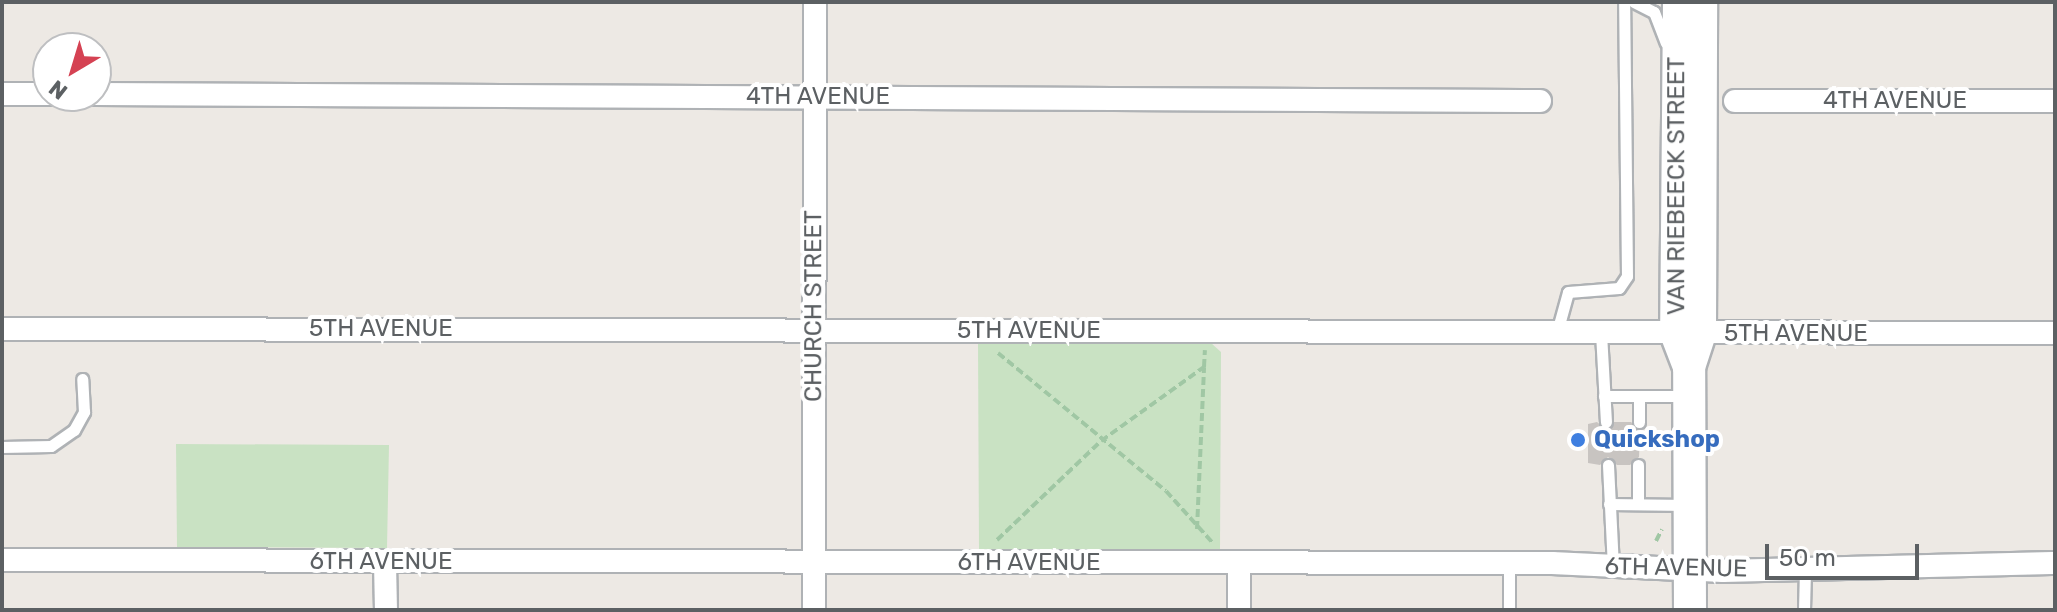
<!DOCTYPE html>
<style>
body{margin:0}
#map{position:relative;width:2057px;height:612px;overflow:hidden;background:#ede9e4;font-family:Rubik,sans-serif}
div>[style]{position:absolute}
.green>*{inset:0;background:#c9e2c3}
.building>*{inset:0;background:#c8c4c1}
.path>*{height:4px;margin-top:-2px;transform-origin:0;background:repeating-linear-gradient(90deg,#a0c7a4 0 8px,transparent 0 12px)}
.roads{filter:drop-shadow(2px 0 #afb2b5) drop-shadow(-2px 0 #afb2b5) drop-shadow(0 2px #afb2b5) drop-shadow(0 -2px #afb2b5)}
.lane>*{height:11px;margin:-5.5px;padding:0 5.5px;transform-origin:5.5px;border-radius:5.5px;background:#fff}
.street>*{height:22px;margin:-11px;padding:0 11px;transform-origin:11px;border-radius:11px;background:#fff}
.secondary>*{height:32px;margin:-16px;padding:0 16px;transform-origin:16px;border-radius:16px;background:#fff}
.dots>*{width:22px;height:22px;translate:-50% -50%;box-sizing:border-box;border:4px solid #fff;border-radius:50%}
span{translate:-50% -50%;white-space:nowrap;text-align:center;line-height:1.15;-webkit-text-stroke:8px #fff;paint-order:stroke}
.street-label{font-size:24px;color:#5c6063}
.shop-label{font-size:24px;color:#366cbe;font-weight:700}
.left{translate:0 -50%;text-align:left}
.frame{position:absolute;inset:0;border:4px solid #5c6063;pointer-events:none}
.north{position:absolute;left:32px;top:32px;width:80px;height:80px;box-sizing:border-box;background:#fff;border:2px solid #bebfc1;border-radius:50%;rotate:218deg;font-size:22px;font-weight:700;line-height:32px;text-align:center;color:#5c6063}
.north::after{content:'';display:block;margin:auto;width:28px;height:36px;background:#d54253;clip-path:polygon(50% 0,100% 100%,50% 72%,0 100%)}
.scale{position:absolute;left:1765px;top:544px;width:154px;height:36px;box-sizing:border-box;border:4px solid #5c6063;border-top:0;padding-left:10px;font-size:24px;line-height:28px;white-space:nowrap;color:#5c6063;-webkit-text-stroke:6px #fff;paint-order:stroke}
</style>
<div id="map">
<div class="green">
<i style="clip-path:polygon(978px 342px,1211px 343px,1221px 352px,1220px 551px,979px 550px)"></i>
<i style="clip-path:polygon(176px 444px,389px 445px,387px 548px,177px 547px)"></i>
</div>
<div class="building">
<i style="clip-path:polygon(1597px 422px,1606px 430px,1614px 422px,1631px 422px,1640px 430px,1639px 457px,1630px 465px,1617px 465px,1608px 457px,1600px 465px,1588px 463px,1588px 424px)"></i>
</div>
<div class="path">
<i style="left:998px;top:353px;width:217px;rotate:39.4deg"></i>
<i style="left:1166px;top:491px;width:69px;rotate:48deg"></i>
<i style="left:1197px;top:529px;width:162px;rotate:-87.5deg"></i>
<i style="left:997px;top:540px;width:144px;rotate:-43.6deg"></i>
<i style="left:1101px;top:441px;width:127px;rotate:-35.7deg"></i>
<i style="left:1204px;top:367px;width:17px;rotate:-87deg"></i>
<i style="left:1656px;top:541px;width:13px;rotate:-63deg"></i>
</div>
<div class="roads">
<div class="lane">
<i style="left:1634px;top:2px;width:22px;rotate:27deg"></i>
<i style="left:1654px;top:12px;width:33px;rotate:69deg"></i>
<i style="left:1557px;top:332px;width:41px;rotate:-74.6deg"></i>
<i style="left:1568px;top:292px;width:51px;rotate:-4.5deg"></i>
<i style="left:1619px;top:288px;width:14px;rotate:-56deg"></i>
<i style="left:1627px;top:276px;width:274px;rotate:-90.6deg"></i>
<i style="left:1601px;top:333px;width:89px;rotate:86.8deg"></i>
<i style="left:1604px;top:396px;width:83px"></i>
<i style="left:1639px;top:422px;width:26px;rotate:-90deg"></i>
<i style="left:2px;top:447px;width:49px;rotate:-1.2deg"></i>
<i style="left:51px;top:446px;width:28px;rotate:-35deg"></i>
<i style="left:74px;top:430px;width:21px;rotate:-61deg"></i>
<i style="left:84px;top:412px;width:33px;rotate:-93deg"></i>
<i style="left:1608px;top:465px;width:102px;rotate:87.2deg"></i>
<i style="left:1609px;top:504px;width:79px;rotate:0.7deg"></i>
<i style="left:1638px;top:504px;width:39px;rotate:-90deg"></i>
<i style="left:1509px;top:563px;width:47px;rotate:90deg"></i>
<i style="left:1804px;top:610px;width:42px;rotate:-88.6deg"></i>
</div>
<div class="street">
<i style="left:2px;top:94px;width:46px"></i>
<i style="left:96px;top:94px;width:1444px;rotate:0.28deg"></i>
<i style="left:1735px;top:101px;width:320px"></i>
<i style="left:2px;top:329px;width:2053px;rotate:0.11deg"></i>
<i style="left:2px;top:560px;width:1550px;rotate:0.11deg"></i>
<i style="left:1552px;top:563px;width:171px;rotate:2.7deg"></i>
<i style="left:1723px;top:571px;width:332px;rotate:-1.4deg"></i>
<i style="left:385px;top:563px;width:47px;rotate:88.8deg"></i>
<i style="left:814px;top:610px;width:608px;rotate:-89.91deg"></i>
<i style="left:1239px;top:610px;width:47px;rotate:-90deg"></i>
</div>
<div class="secondary">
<i style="left:1679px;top:2px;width:331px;rotate:90.5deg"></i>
<i style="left:1676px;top:333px;width:36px;rotate:69deg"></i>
<i style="left:1690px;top:610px;width:243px;rotate:-90.2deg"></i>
<i style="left:1689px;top:367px;width:35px;rotate:-72deg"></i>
<i style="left:1700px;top:334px;width:332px;rotate:-89.8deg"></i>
</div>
</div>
<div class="dots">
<i style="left:1578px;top:440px;background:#3f7fe0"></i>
</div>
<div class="street-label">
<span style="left:818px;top:97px">4TH AVENUE</span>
<span style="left:1895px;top:101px">4TH AVENUE</span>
<span style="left:1677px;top:186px;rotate:-90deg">VAN RIEBEECK STREET</span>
<span style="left:814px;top:306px;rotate:-90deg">CHURCH STREET</span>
<span style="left:381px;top:329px">5TH AVENUE</span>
<span style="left:1029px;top:331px">5TH AVENUE</span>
<span style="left:1796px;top:334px">5TH AVENUE</span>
<span style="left:381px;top:562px">6TH AVENUE</span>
<span style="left:1029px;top:563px">6TH AVENUE</span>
<span style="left:1676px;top:568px;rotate:1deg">6TH AVENUE</span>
</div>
<div class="shop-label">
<span class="left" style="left:1594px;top:440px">Quickshop</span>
</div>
<div class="frame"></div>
<div class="north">N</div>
<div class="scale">50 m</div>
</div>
